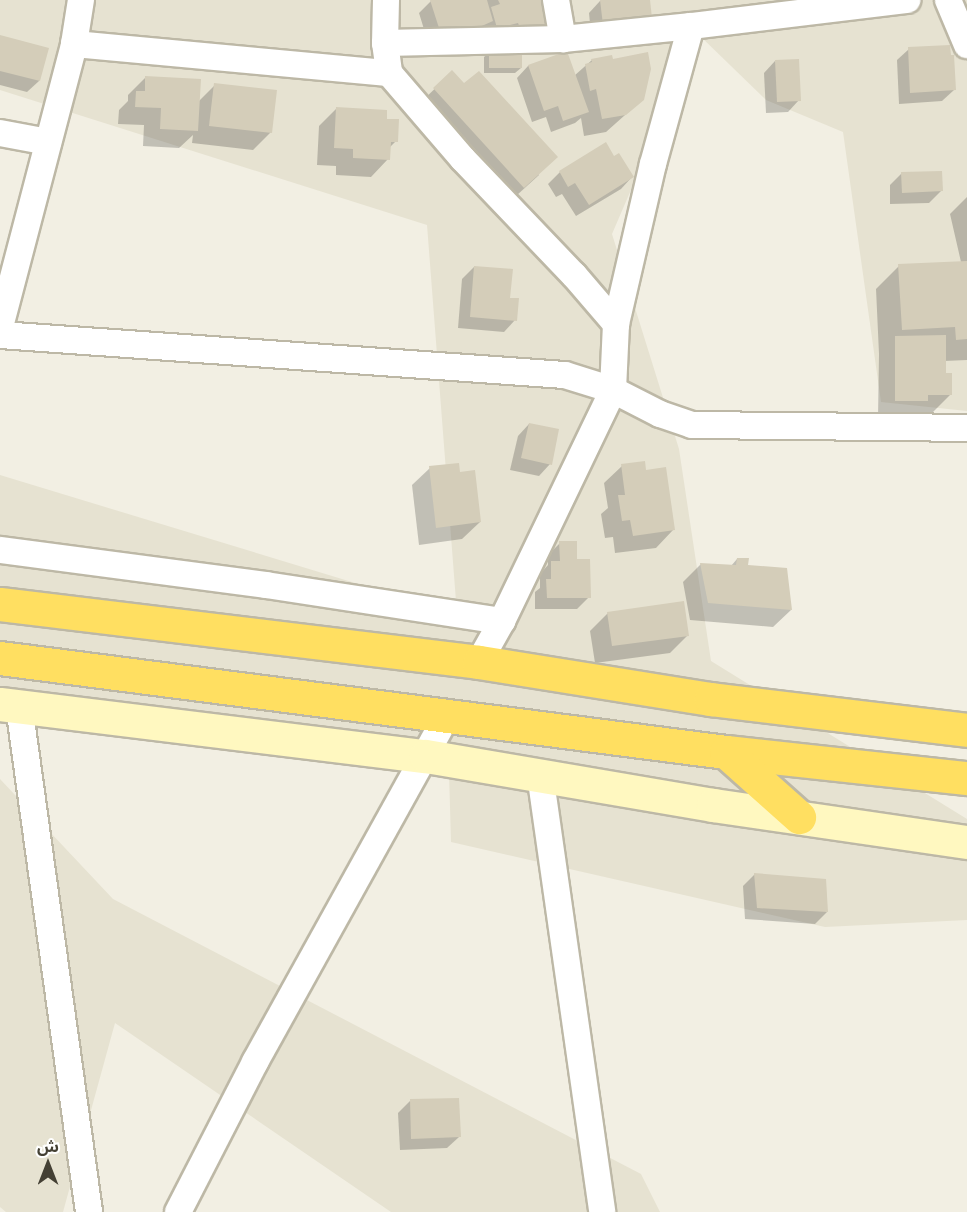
<!DOCTYPE html>
<meta charset="utf-8">
<style>
body{margin:0}
#map{position:relative;width:967px;height:1212px;overflow:hidden;background:#f2efe3;font-family:"Titillium Web","Noto Sans Arabic",sans-serif}
div>[style]{position:absolute}
.residential>*{inset:0;background:#e6e2d1}
.shadow>*{inset:0;background:#0003}
.building>*{inset:0;background:#d4cdb9}
.roads{filter:drop-shadow(2px 0 #bdb8a6) drop-shadow(-2px 0 #bdb8a6) drop-shadow(0 2px #bdb8a6) drop-shadow(0 -2px #bdb8a6)}
.street>*{height:26px;margin:-13px;padding:0 13px;transform-origin:13px;border-radius:13px;background:#fff}
.secondary>*{height:33px;margin:-16.5px;padding:0 16.5px;transform-origin:16.5px;border-radius:16.5px;background:#fff8c0}
.highway>*{height:33px;margin:-16.5px;padding:0 16.5px;transform-origin:16.5px;border-radius:16.5px;background:#ffdf61}
span{translate:-50% -50%;white-space:nowrap;text-align:center;line-height:1.15;-webkit-text-stroke:4.5px #fff;paint-order:stroke}
.north{position:absolute;left:18px;top:1134px;width:60px;height:60px;-webkit-text-stroke:4px #fff;paint-order:stroke;rotate:0deg;font-size:16px;font-weight:700;line-height:24px;text-align:center;color:#444034}
.north::after{content:'';display:block;margin:auto;width:21px;height:27px;background:#444034;clip-path:polygon(50% 0,100% 100%,50% 72%,0 100%)}
</style>
<div id="map">
<div class="residential">
<i style="clip-path:polygon(0 0,967px 0,967px 411px,881px 402px,843px 132px,766px 100px,698px 34px,612px 234px,679px 449px,711px 661px,967px 819px,967px 920px,825px 927px,451px 842px,449px 772px,0 712px,0 475px,457px 614px,427px 225px,0 90px)"></i>
<i style="clip-path:polygon(0 779px,113px 899px,641px 1174px,660px 1212px,391px 1212px,115px 1023px,63px 1212px,6px 1212px,0 1207px)"></i>
</div>
<div class="shadow">
<i style="clip-path:polygon(407px 0,539px 0,546px 23px,534px 35px,427px 39px,419px 13px,432px 0)"></i>
<i style="clip-path:polygon(649px 0,592px 44px,589px 13px,600px 1px)"></i>
<i style="clip-path:polygon(778px 0,851px 0,782px 19px)"></i>
<i style="clip-path:polygon(0 37px,47px 49px,39px 81px,27px 92px,0 85px)"></i>
<i style="clip-path:polygon(909px 49px,954px 90px,942px 101px,899px 104px,897px 60px)"></i>
<i style="clip-path:polygon(490px 52px,521px 68px,515px 73px,484px 73px,484px 57px)"></i>
<i style="clip-path:polygon(566px 53px,574px 76px,592px 60px,643px 99px,606px 132px,584px 136px,581px 118px,575px 123px,551px 132px,546px 117px,532px 122px,517px 78px,528px 66px)"></i>
<i style="clip-path:polygon(775px 61px,799px 100px,788px 112px,766px 113px,764px 73px)"></i>
<i style="clip-path:polygon(452px 72px,539px 175px,506px 205px,416px 107px)"></i>
<i style="clip-path:polygon(146px 77px,199px 101px,215px 85px,271px 132px,253px 150px,192px 143px,193px 135px,179px 148px,143px 146px,144px 125px,118px 124px,119px 110px,128px 101px,128px 95px)"></i>
<i style="clip-path:polygon(337px 108px,385px 120px,396px 141px,389px 148px,388px 159px,371px 177px,336px 175px,336px 166px,317px 165px,319px 126px)"></i>
<i style="clip-path:polygon(614px 158px,632px 177px,621px 189px,576px 216px,562px 194px,556px 197px,548px 184px,560px 172px)"></i>
<i style="clip-path:polygon(902px 173px,941px 191px,929px 203px,890px 204px,890px 185px)"></i>
<i style="clip-path:polygon(967px 197px,967px 360px,944px 361px,944px 375px,951px 394px,933px 412px,915px 412px,909px 418px,878px 418px,879px 354px,876px 289px,899px 266px,961px 262px,950px 214px)"></i>
<i style="clip-path:polygon(474px 267px,509px 299px,515px 320px,504px 332px,458px 328px,462px 279px)"></i>
<i style="clip-path:polygon(529px 424px,550px 464px,539px 476px,510px 470px,518px 436px)"></i>
<i style="clip-path:polygon(622px 466px,673px 530px,656px 548px,615px 553px,613px 537px,605px 538px,601px 514px,608px 508px,604px 483px)"></i>
<i style="clip-path:polygon(430px 468px,459px 473px,480px 522px,462px 539px,419px 545px,412px 485px)"></i>
<i style="clip-path:polygon(560px 543px,575px 560px,589px 597px,577px 609px,535px 609px,535px 592px,540px 588px,540px 574px,548px 565px,548px 555px)"></i>
<i style="clip-path:polygon(737px 559px,791px 610px,773px 627px,690px 620px,683px 582px,701px 564px,731px 566px)"></i>
<i style="clip-path:polygon(608px 613px,688px 635px,670px 653px,595px 663px,590px 631px)"></i>
<i style="clip-path:polygon(755px 874px,827px 912px,815px 924px,745px 919px,743px 886px)"></i>
<i style="clip-path:polygon(410px 1101px,459px 1137px,447px 1148px,400px 1150px,398px 1113px)"></i>
</div>
<div class="building">
<i style="clip-path:polygon(430px 0,487px 0,493px 21px,475px 29px,439px 28px)"></i>
<i style="clip-path:polygon(498px 0,541px 0,548px 24px,521px 31px,518px 23px,497px 28px,491px 7px,500px 4px)"></i>
<i style="clip-path:polygon(600px 0,650px 0,653px 27px,604px 33px)"></i>
<i style="clip-path:polygon(0 35px,49px 48px,40px 81px,0 71px)"></i>
<i style="clip-path:polygon(950px 45px,951px 55px,954px 55px,956px 90px,910px 93px,908px 47px)"></i>
<i style="clip-path:polygon(489px 50px,522px 51px,522px 68px,489px 68px)"></i>
<i style="clip-path:polygon(567px 51px,589px 112px,563px 121px,558px 106px,544px 111px,528px 65px)"></i>
<i style="clip-path:polygon(648px 52px,651px 69px,644px 100px,626px 115px,602px 119px,596px 89px,590px 91px,585px 64px,592px 62px,591px 59px,612px 55px,613px 59px)"></i>
<i style="clip-path:polygon(799px 59px,801px 101px,777px 102px,775px 60px)"></i>
<i style="clip-path:polygon(452px 70px,464px 83px,479px 71px,558px 157px,524px 188px,433px 88px)"></i>
<i style="clip-path:polygon(145px 76px,201px 79px,198px 131px,160px 129px,161px 108px,135px 107px,136px 91px,145px 91px)"></i>
<i style="clip-path:polygon(214px 83px,277px 90px,272px 133px,209px 126px)"></i>
<i style="clip-path:polygon(336px 107px,387px 110px,387px 119px,399px 119px,398px 142px,391px 142px,390px 160px,353px 158px,353px 149px,334px 148px)"></i>
<i style="clip-path:polygon(606px 142px,614px 156px,619px 153px,634px 177px,589px 205px,575px 183px,568px 187px,559px 171px)"></i>
<i style="clip-path:polygon(942px 171px,943px 191px,902px 193px,901px 172px)"></i>
<i style="clip-path:polygon(967px 261px,967px 339px,956px 340px,955px 327px,902px 330px,898px 264px)"></i>
<i style="clip-path:polygon(474px 266px,513px 269px,510px 298px,519px 298px,517px 321px,470px 317px)"></i>
<i style="clip-path:polygon(946px 335px,946px 373px,952px 373px,952px 395px,928px 395px,928px 401px,895px 401px,895px 336px)"></i>
<i style="clip-path:polygon(529px 423px,559px 429px,552px 465px,521px 458px)"></i>
<i style="clip-path:polygon(645px 461px,646px 470px,666px 467px,675px 530px,633px 536px,630px 520px,622px 521px,618px 495px,625px 495px,621px 464px)"></i>
<i style="clip-path:polygon(459px 463px,460px 472px,475px 470px,481px 522px,436px 528px,429px 466px)"></i>
<i style="clip-path:polygon(559px 541px,577px 541px,577px 559px,590px 559px,591px 598px,547px 598px,546px 579px,551px 579px,551px 561px,560px 561px)"></i>
<i style="clip-path:polygon(737px 558px,749px 558px,748px 565px,787px 568px,792px 610px,708px 603px,700px 563px,736px 565px)"></i>
<i style="clip-path:polygon(684px 601px,689px 636px,612px 646px,607px 612px)"></i>
<i style="clip-path:polygon(754px 873px,826px 879px,828px 912px,757px 908px)"></i>
<i style="clip-path:polygon(459px 1098px,461px 1137px,411px 1139px,410px 1099px)"></i>
</div>
<div class="roads">
<div class="street">
<i style="left:386px;top:0;width:43px;rotate:91.3deg"></i>
<i style="left:385px;top:43px;width:30px;rotate:82deg"></i>
<i style="left:389px;top:73px;width:113px;rotate:49.3deg"></i>
<i style="left:463px;top:159px;width:161px;rotate:46.3deg"></i>
<i style="left:574px;top:275px;width:65px;rotate:49.4deg"></i>
<i style="left:556px;top:0;width:40px;rotate:80deg"></i>
<i style="left:948px;top:0;width:49px;rotate:67.1deg"></i>
<i style="left:385px;top:43px;width:178px;rotate:-1.3deg"></i>
<i style="left:563px;top:39px;width:129px;rotate:-5.8deg"></i>
<i style="left:74px;top:44px;width:316px;rotate:5.3deg"></i>
<i style="left:0;top:133px;width:49px;rotate:10.6deg"></i>
<i style="left:0;top:327px;width:293px;rotate:-75.3deg"></i>
<i style="left:74px;top:44px;width:45px;rotate:-81deg"></i>
<i style="left:0;top:335px;width:566px;rotate:4.05deg"></i>
<i style="left:565px;top:375px;width:50px;rotate:17.4deg"></i>
<i style="left:613px;top:390px;width:53px;rotate:27.1deg"></i>
<i style="left:660px;top:414px;width:34px;rotate:19deg"></i>
<i style="left:692px;top:425px;width:275px;rotate:0.6deg"></i>
<i style="left:0;top:550px;width:268px;rotate:7.5deg"></i>
<i style="left:266px;top:585px;width:239px;rotate:8.7deg"></i>
<i style="left:479px;top:662px;width:47px;rotate:-60.7deg"></i>
<i style="left:502px;top:621px;width:256px;rotate:-64.3deg"></i>
<i style="left:613px;top:390px;width:66px;rotate:-87.4deg"></i>
<i style="left:616px;top:324px;width:164px;rotate:-77deg"></i>
<i style="left:653px;top:164px;width:143px;rotate:-74.6deg"></i>
<i style="left:691px;top:26px;width:218px;rotate:-6.9deg"></i>
<i style="left:19px;top:706px;width:511px;rotate:82.12deg"></i>
<i style="left:540px;top:774px;width:442px;rotate:81.9deg"></i>
<i style="left:178px;top:1212px;width:169px;rotate:-62.8deg"></i>
<i style="left:255px;top:1062px;width:397px;rotate:-61deg"></i>
</div>
<div class="secondary">
<i style="left:0;top:704px;width:429px;rotate:7deg"></i>
<i style="left:426px;top:756px;width:291px;rotate:9.7deg"></i>
<i style="left:713px;top:805px;width:257px;rotate:8.3deg"></i>
</div>
<div class="highway">
<i style="left:0;top:604px;width:482px;rotate:6.9deg"></i>
<i style="left:479px;top:662px;width:235px;rotate:9.1deg"></i>
<i style="left:711px;top:699px;width:258px;rotate:6.9deg"></i>
<i style="left:0;top:658px;width:732px;rotate:7.38deg"></i>
<i style="left:726px;top:752px;width:242px;rotate:6.2deg"></i>
<i style="left:726px;top:752px;width:98px;rotate:41.7deg"></i>
</div>
</div>
<div class="north">ش</div>
</div>
